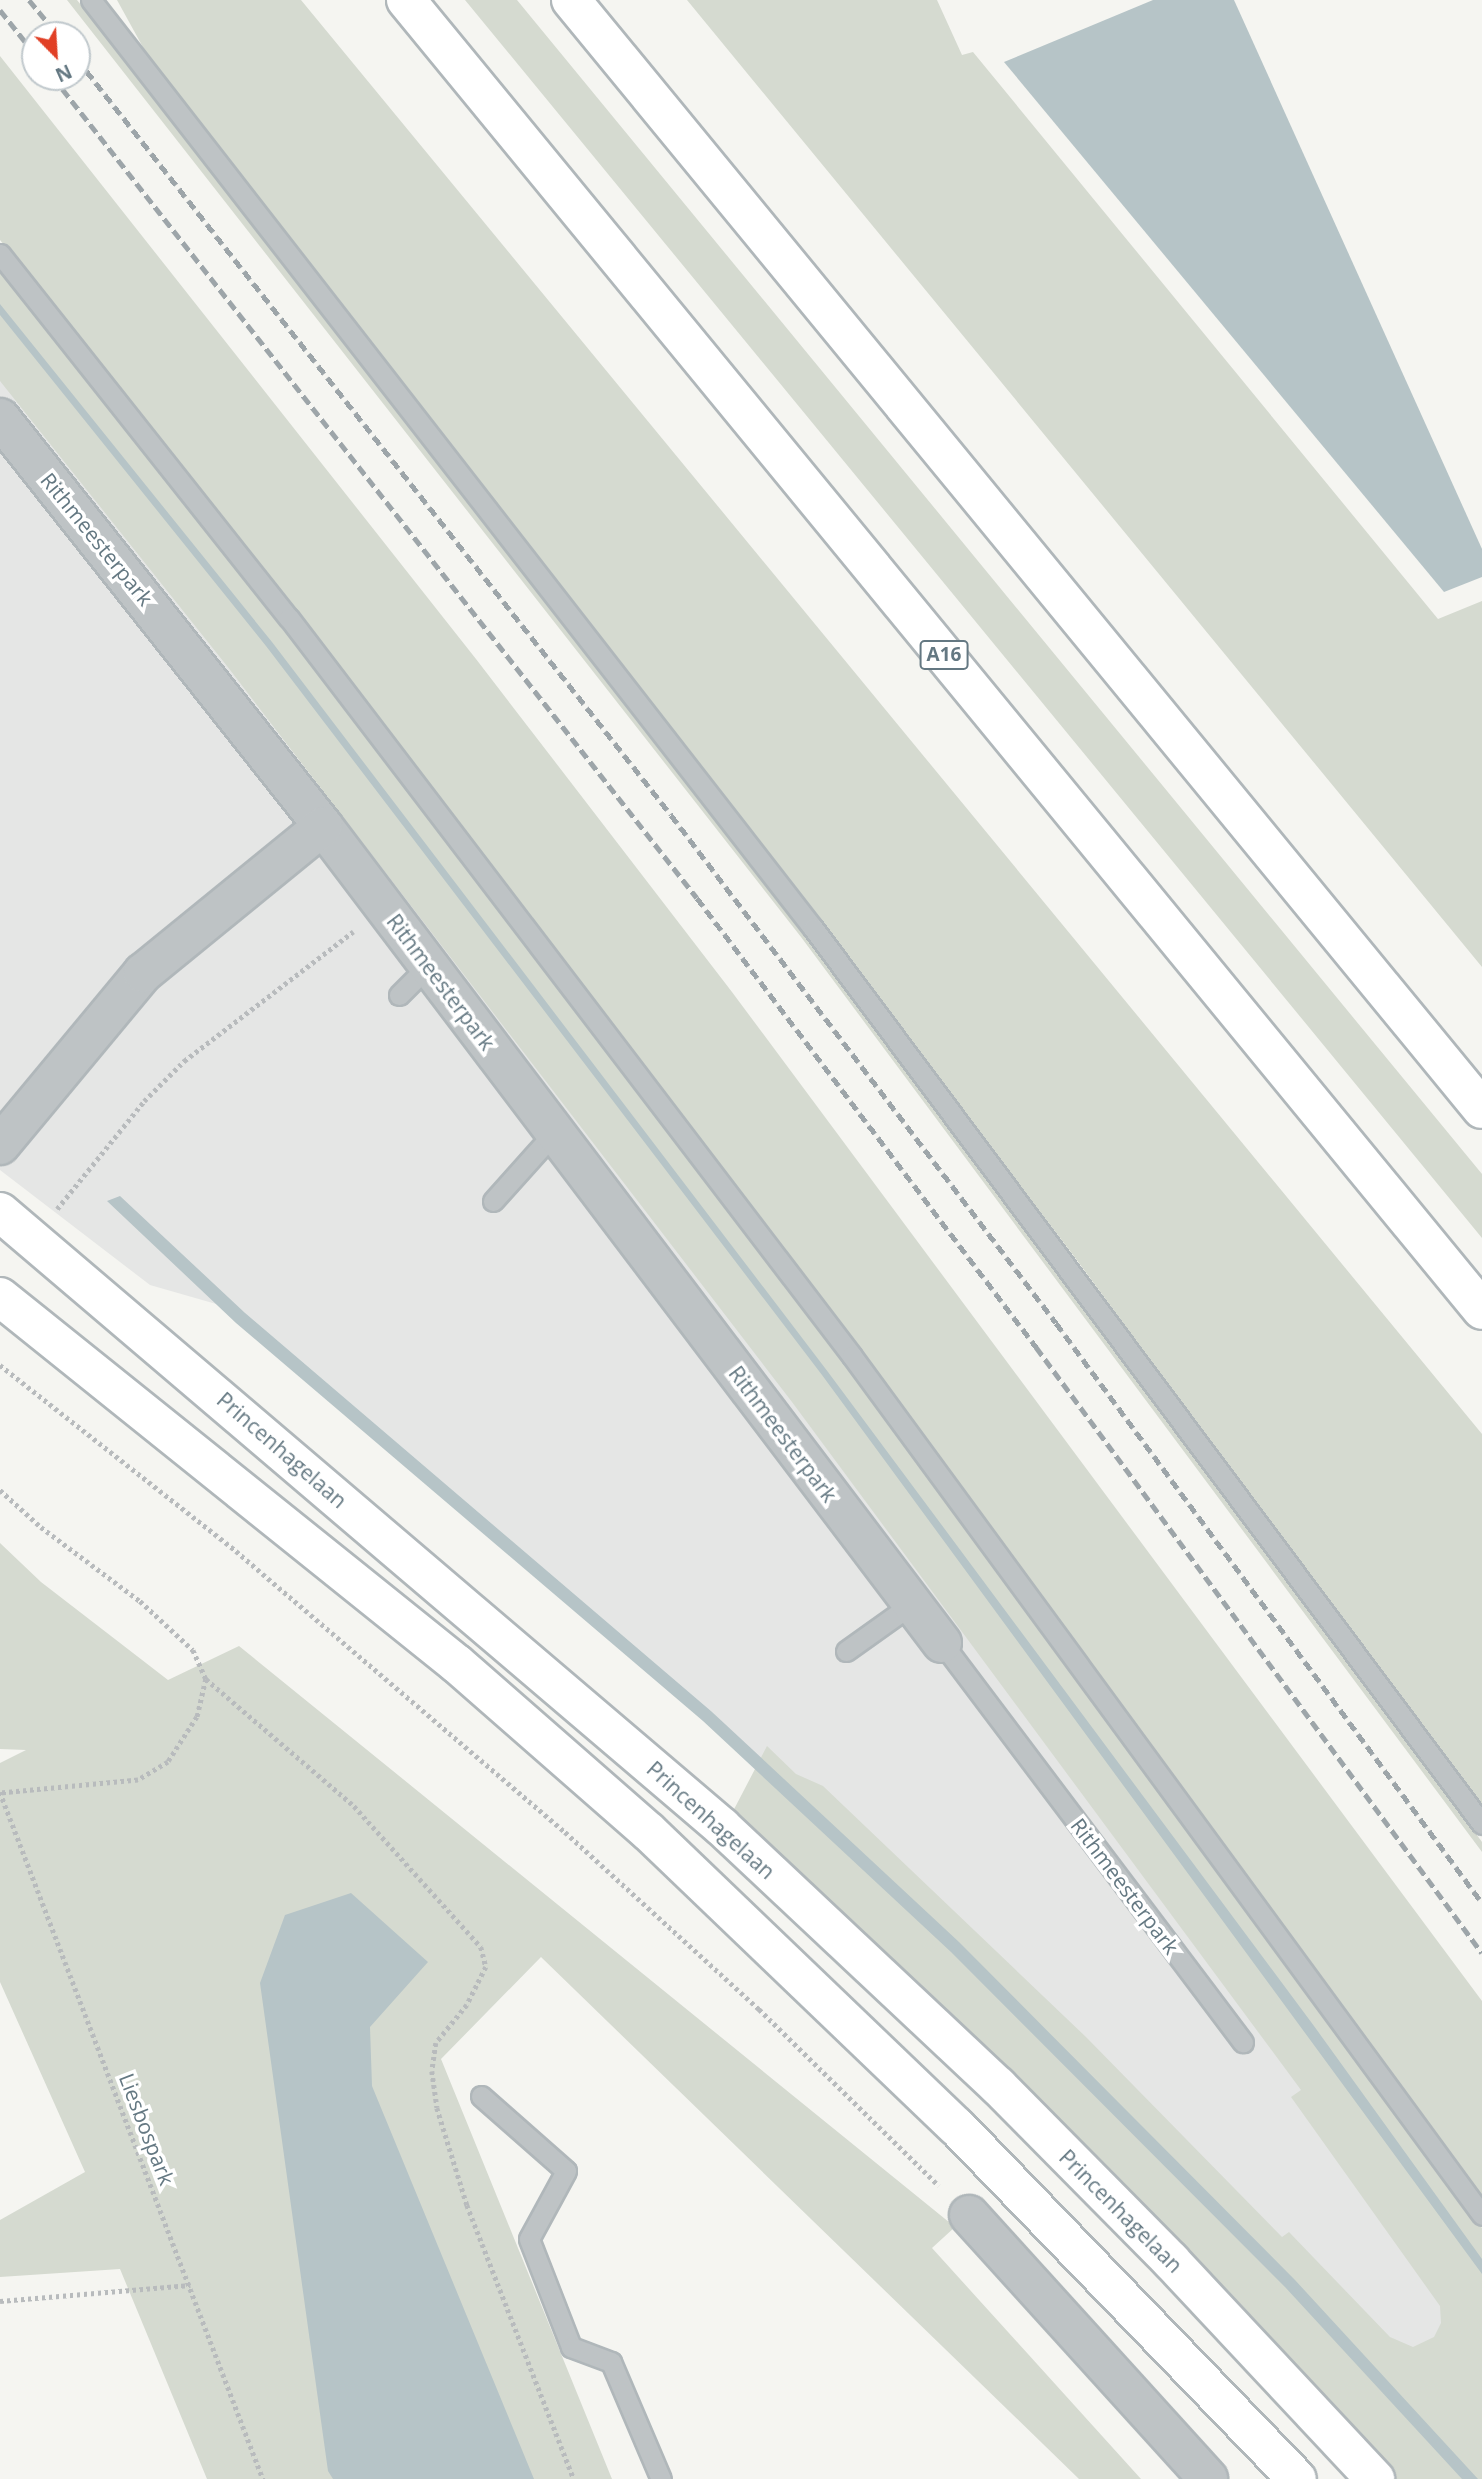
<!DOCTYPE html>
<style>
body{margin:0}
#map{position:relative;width:1482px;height:2479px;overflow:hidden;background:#f5f5f1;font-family:"Open Sans",sans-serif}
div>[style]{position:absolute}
.built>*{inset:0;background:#e5e6e5}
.green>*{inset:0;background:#d5dad0}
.water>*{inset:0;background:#b6c4c7}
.path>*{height:4.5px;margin-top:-2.25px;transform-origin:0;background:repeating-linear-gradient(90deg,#b8bbbd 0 3.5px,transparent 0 7px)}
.roads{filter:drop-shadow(2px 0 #b0b7ba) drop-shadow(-2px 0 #b0b7ba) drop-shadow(0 2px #b0b7ba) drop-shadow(0 -2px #b0b7ba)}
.service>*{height:19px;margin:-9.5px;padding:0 9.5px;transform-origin:9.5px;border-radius:9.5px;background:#bec3c5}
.minor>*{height:38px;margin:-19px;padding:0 19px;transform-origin:19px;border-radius:19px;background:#bec3c5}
.secondary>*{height:38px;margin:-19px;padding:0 19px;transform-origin:19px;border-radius:19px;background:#fff}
.motorway>*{height:38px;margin:-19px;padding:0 19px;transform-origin:19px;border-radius:19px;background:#fff}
.rail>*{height:5px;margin-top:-2.5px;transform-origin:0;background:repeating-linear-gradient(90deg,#9da5a9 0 10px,transparent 0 15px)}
span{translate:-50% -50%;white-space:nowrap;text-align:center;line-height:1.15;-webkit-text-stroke:7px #fff;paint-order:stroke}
.shield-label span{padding:2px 5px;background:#fff;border:2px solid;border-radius:5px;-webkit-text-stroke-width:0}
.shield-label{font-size:19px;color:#647882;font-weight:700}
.street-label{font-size:21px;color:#647882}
.north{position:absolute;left:21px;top:21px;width:70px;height:70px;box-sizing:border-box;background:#fff;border:2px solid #c1c9cd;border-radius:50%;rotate:156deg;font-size:19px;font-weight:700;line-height:28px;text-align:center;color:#647882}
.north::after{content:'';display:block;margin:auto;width:24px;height:32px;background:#e13f25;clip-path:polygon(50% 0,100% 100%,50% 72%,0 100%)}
</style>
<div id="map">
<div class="built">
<i style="clip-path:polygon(0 278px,1482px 2241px,1426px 2421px,711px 1711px,244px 1312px,150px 1285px,0 1170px)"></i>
</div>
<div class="green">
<i style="clip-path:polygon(67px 0,77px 0,296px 275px,806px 934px,1297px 1589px,1482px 1842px,1482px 1852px,801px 937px)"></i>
<i style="clip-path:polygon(117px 0,301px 0,1482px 1434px,1482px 1811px,1073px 1255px,566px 592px,150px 60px)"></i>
<i style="clip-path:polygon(465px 0,517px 0,1361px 1027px,1482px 1174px,1482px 1238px)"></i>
<i style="clip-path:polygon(687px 0,937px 0,962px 55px,973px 52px,1438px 619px,1482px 601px,1482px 967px)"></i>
<i style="clip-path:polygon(0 56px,476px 659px,732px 992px,1482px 2001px,1482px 2200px,860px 1353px,297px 613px,0 240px)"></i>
<i style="clip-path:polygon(0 269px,281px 622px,845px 1359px,1482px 2228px,1482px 2479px,1394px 2479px,730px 1817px,767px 1746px,796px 1774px,823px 1786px,1086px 2037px,1282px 2237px,1289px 2232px,1390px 2337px,1413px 2347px,1434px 2337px,1441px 2323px,1440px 2306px,1291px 2097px,1301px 2090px,792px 1402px,227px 666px,0 381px)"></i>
<i style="clip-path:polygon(0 1543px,41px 1582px,168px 1680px,239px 1646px,955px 2227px,932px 2248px,1141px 2479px,1079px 2479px,541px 1957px,441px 2059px,612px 2479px,207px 2479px,120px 2269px,0 2277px,0 2220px,85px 2172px,0 1982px,0 1763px,26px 1750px,0 1749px)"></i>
</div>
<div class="water">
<i style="clip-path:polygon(1153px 0,1234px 0,1482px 549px,1482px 577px,1444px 592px,1004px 62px)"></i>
<i style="clip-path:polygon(0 304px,272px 642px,828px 1372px,1314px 2026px,1482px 2259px,1482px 2274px,822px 1375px,266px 646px,0 315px)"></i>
<i style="clip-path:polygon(120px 1196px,244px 1312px,711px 1711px,959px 1942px,1295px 2280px,1478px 2479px,1462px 2479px,1285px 2287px,951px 1952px,703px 1721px,236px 1323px,107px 1201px)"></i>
<i style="clip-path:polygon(351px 1893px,428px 1962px,370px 2027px,372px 2086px,534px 2479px,333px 2479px,328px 2471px,260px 1983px,285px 1915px)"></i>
</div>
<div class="path">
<i style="left:57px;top:1209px;width:139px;rotate:-51.1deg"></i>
<i style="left:144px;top:1101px;width:57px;rotate:-45deg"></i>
<i style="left:184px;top:1061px;width:213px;rotate:-37.4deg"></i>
<i style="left:0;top:1365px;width:300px;rotate:38.2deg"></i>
<i style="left:236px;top:1551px;width:433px;rotate:40.5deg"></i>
<i style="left:565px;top:1832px;width:263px;rotate:42.4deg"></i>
<i style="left:759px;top:2009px;width:252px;rotate:44.5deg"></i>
<i style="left:0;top:1490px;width:55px;rotate:42.1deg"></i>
<i style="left:41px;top:1527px;width:124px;rotate:36.8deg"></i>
<i style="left:140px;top:1601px;width:72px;rotate:42.8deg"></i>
<i style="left:193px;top:1650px;width:32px;rotate:66deg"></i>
<i style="left:206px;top:1679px;width:39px;rotate:103deg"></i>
<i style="left:197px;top:1717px;width:54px;rotate:122.8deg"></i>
<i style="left:168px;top:1762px;width:35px;rotate:149deg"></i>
<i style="left:138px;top:1780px;width:138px;rotate:174.6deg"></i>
<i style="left:206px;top:1679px;width:195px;rotate:40.6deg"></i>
<i style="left:354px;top:1806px;width:190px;rotate:48deg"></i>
<i style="left:481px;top:1947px;width:21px;rotate:76deg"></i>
<i style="left:486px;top:1967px;width:42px;rotate:116.6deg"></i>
<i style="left:467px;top:2005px;width:49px;rotate:129.2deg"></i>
<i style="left:436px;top:2043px;width:28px;rotate:98deg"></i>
<i style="left:432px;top:2071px;width:37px;rotate:82deg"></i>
<i style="left:437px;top:2108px;width:102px;rotate:72.8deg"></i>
<i style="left:467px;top:2205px;width:294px;rotate:68.7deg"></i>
<i style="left:0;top:1792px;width:736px;rotate:69.05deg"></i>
<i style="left:0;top:2301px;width:191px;rotate:-4.8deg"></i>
</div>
<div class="roads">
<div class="service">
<i style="left:91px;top:0;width:1176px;rotate:52.12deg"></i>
<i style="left:813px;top:928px;width:1118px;rotate:53.25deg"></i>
<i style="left:0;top:254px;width:465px;rotate:51.6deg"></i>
<i style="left:289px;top:618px;width:928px;rotate:52.66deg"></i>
<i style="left:852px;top:1356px;width:1065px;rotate:53.74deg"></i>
<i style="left:399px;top:995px;width:42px;rotate:-45deg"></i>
<i style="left:493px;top:1201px;width:93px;rotate:-48.1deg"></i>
<i style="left:942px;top:1643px;width:500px;rotate:53deg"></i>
<i style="left:846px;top:1651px;width:81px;rotate:-35.5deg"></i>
<i style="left:481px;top:2096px;width:113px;rotate:41.4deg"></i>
<i style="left:566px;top:2171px;width:77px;rotate:118.6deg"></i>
<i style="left:529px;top:2239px;width:116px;rotate:68.7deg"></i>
<i style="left:571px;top:2347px;width:43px;rotate:20.6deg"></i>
<i style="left:611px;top:2362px;width:127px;rotate:66.9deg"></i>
</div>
<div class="minor">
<i style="left:0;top:418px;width:520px;rotate:51.63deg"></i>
<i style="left:323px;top:826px;width:1025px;rotate:52.85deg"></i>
<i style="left:0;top:1145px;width:224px;rotate:-50.3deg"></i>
<i style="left:143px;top:973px;width:232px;rotate:-39.2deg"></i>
<i style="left:969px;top:2215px;width:356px;rotate:47.8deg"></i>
</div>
<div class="secondary">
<i style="left:0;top:1212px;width:948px;rotate:40.42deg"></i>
<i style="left:722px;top:1827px;width:378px;rotate:43.2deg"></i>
<i style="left:998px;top:2086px;width:246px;rotate:45.3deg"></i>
<i style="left:1171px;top:2261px;width:299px;rotate:46.9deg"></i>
<i style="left:0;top:1297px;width:586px;rotate:38.77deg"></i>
<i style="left:457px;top:1664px;width:255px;rotate:41.2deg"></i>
<i style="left:649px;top:1832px;width:426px;rotate:43.8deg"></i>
<i style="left:957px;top:2127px;width:489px;rotate:46deg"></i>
</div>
<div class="motorway">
<i style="left:406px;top:0;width:1695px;rotate:50.6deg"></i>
<i style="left:571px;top:0;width:1435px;rotate:50.6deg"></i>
</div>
</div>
<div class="rail">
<i style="left:29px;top:0;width:45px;rotate:50.4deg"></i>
<i style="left:0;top:10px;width:56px;rotate:51.5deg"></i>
<i style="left:77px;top:59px;width:961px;rotate:51.84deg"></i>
<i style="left:671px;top:815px;width:637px;rotate:52.84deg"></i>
<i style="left:1056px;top:1323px;width:720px;rotate:53.7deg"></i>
<i style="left:53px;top:77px;width:1043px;rotate:51.89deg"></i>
<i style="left:697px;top:898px;width:563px;rotate:52.95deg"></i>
<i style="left:1036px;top:1347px;width:752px;rotate:53.65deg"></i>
</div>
<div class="shield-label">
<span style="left:944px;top:655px">A16</span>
</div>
<div class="street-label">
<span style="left:97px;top:539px;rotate:51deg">Rithmeesterpark</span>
<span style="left:441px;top:982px;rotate:53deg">Rithmeesterpark</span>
<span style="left:783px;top:1434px;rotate:53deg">Rithmeesterpark</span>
<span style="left:282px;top:1450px;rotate:41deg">Princenhagelaan</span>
<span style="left:711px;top:1820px;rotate:42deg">Princenhagelaan</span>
<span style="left:1125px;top:1886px;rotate:53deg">Rithmeesterpark</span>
<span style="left:147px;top:2129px;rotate:69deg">Liesbospark</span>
<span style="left:1121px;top:2211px;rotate:45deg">Princenhagelaan</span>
</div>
<div class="north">N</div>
</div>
